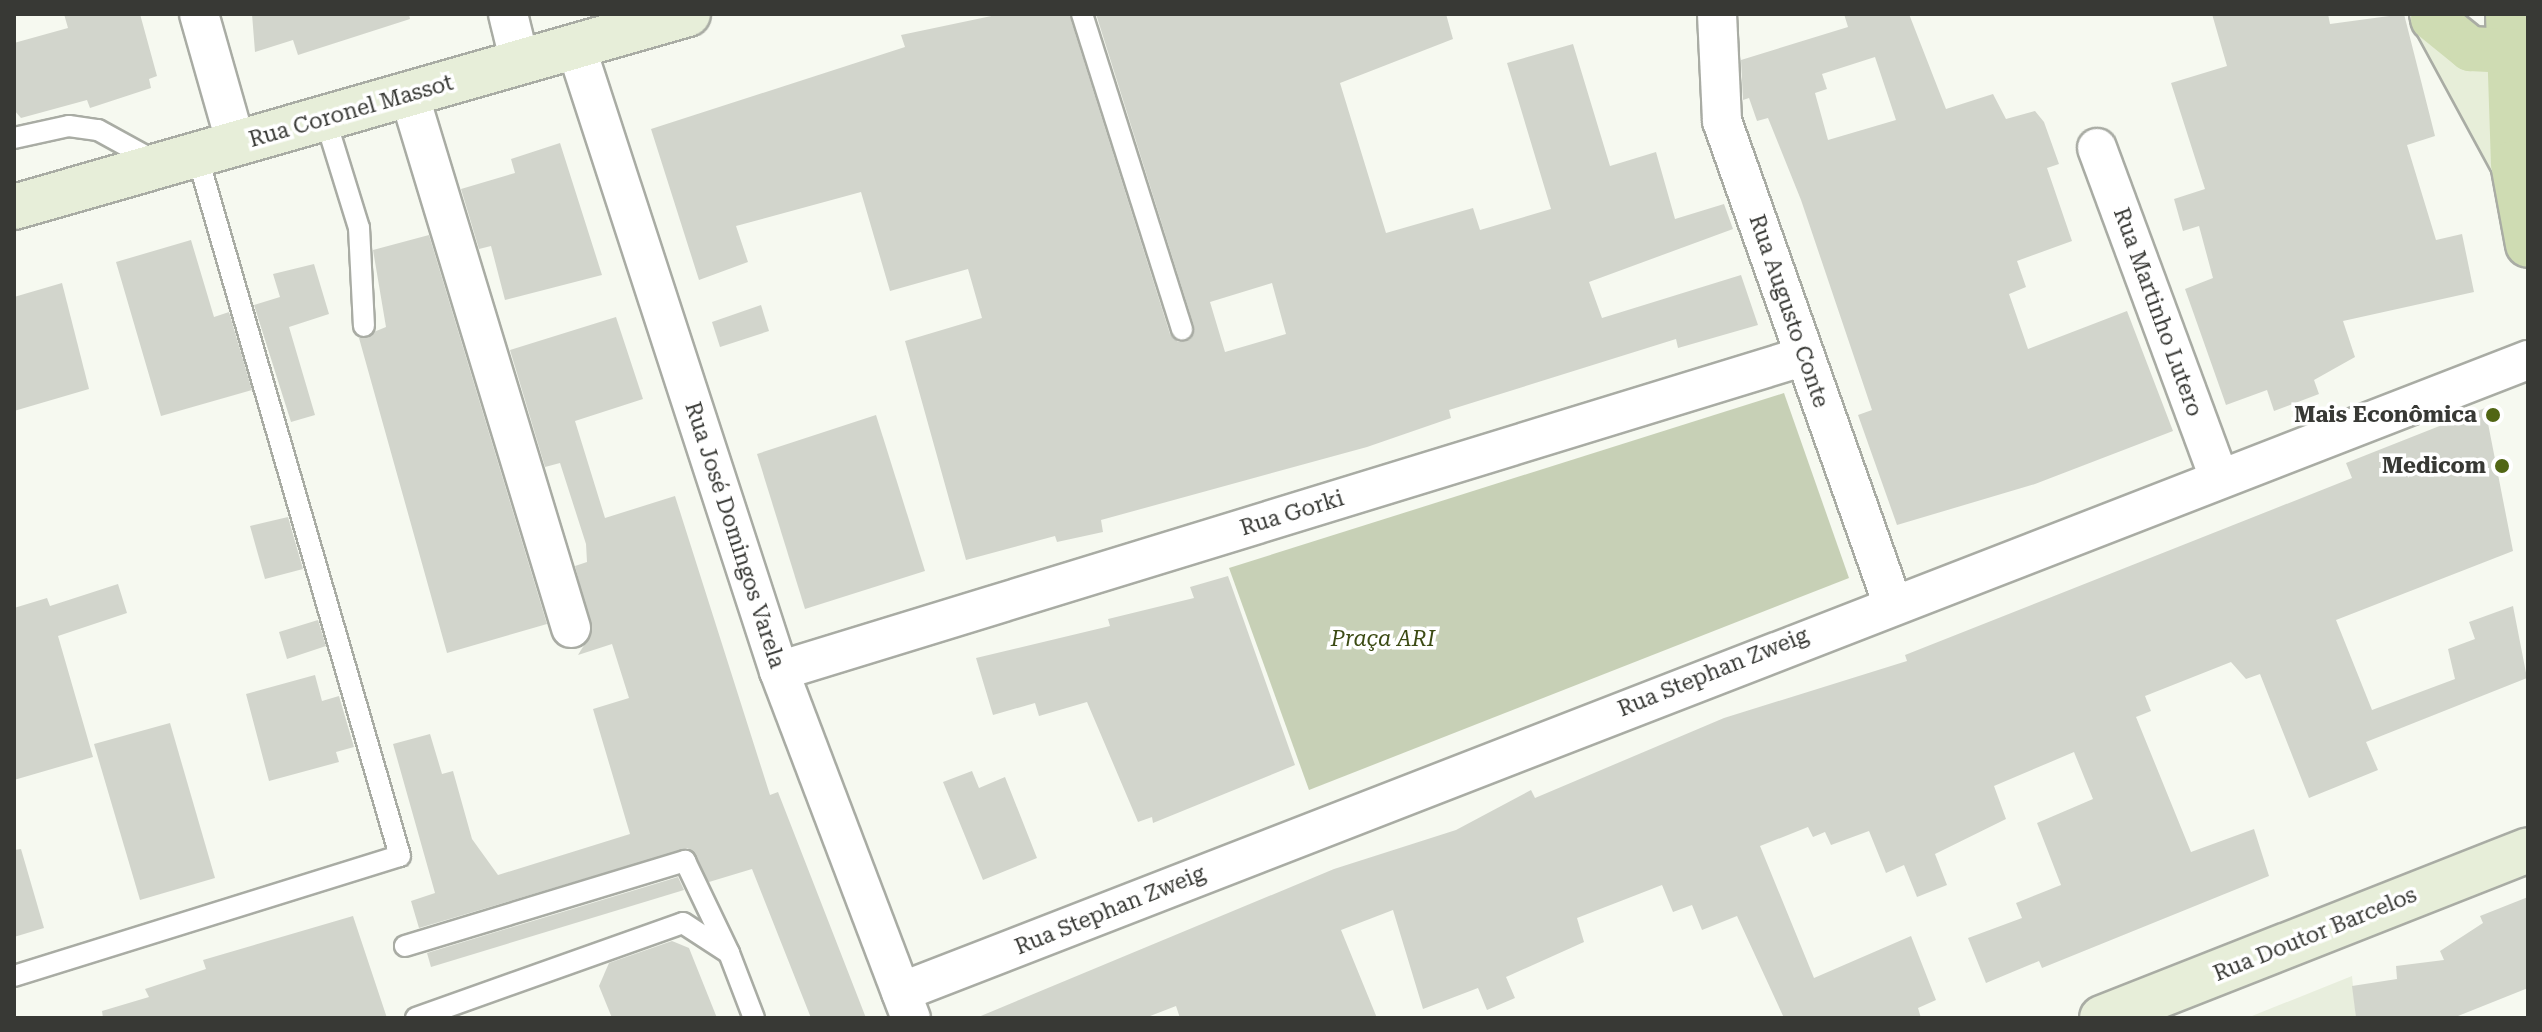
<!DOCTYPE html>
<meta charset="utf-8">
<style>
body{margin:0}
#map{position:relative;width:2542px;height:1032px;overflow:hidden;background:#f6f9f0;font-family:"Roboto Serif",serif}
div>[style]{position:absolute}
.built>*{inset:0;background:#e8eedd}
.green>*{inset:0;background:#c7d0b6}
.building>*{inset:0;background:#d2d5cc}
.roads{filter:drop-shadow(2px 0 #a9aca4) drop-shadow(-2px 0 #a9aca4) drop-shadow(0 2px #a9aca4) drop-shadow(0 -2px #a9aca4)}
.lane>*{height:20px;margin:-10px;padding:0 10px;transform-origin:10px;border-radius:10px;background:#fff}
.street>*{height:38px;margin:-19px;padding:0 19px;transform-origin:19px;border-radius:19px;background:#fff}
.secondary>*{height:44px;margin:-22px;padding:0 22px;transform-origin:22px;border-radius:22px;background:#e7eed9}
.primary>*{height:44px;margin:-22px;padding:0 22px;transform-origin:22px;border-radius:22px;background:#cfdcb3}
.dots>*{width:22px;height:22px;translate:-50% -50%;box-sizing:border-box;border:4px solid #fff;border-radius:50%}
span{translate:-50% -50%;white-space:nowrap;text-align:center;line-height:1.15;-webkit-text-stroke:7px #fff;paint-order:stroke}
.street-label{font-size:22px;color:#383935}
.poi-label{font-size:22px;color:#383935;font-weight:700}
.right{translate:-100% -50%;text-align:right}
.park-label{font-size:22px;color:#3c4b14;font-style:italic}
.frame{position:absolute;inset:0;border:16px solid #383935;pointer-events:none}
</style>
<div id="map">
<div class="built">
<i style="clip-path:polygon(2352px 976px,2356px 1018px,2247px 1018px)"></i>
</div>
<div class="green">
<i style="clip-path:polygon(1784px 393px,1849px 578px,1309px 790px,1229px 568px)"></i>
</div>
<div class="building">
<i style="clip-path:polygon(64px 14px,140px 14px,157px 76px,149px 79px,151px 88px,90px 108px,87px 100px,21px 118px,14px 110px,14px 43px,68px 28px)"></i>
<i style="clip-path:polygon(252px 14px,409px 14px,410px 19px,298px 55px,293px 40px,255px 52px)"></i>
<i style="clip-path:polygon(evenodd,1001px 14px,1069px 14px,1170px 334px,1178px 342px,1191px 339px,1194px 326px,1096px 14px,1446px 14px,1453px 39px,1340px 83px,1386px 233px,1473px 208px,1480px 230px,1551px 209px,1507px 63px,1573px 44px,1610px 166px,1656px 152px,1675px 219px,1724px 204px,1733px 229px,1589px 282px,1602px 318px,1741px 275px,1758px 325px,1678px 348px,1676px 339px,1449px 410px,1451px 418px,1367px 447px,1101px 520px,1103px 532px,1057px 542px,1055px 536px,966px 560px,905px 341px,982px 318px,968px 269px,890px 291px,861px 192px,736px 226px,748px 262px,699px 280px,651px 129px,905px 47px,901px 35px,1001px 14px,1272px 283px,1286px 334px,1225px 352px,1210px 302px,1272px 283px)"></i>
<i style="clip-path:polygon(evenodd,1844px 14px,1909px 14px,1946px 109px,1993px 94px,2006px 119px,2035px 111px,2044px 122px,2059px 164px,2047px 168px,2072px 241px,2017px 261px,2026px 287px,2009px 294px,2028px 349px,2127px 311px,2173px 431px,2035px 484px,1897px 525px,1858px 415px,1872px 410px,1801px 200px,1768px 118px,1757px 121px,1749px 98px,1743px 100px,1741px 60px,1848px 27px,1844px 14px,1875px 57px,1896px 120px,1828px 140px,1815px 93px,1827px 89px,1822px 74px,1875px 57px)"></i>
<i style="clip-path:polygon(2212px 14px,2328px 14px,2330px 24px,2404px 14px,2435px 136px,2407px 145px,2436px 240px,2462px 234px,2474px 292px,2343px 321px,2355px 357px,2314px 380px,2319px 394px,2274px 411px,2267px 390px,2226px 405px,2185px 289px,2213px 278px,2199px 226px,2183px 231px,2174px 199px,2205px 189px,2171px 83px,2227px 66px)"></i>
<i style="clip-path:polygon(560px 143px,602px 275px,505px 300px,491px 246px,479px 249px,461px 189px,515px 173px,511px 159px)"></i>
<i style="clip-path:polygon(429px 235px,547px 624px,447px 653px,359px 338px,386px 327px,373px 250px)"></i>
<i style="clip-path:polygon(191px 240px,214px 317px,229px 312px,252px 390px,161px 416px,116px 262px)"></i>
<i style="clip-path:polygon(314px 264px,329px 314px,289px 327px,315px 415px,291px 422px,254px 305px,280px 297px,273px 274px)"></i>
<i style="clip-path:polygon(62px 283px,89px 389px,14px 411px,14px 297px)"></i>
<i style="clip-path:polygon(761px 305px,769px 331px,720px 347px,712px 322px)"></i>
<i style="clip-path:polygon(616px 317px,643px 399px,575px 421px,605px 518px,675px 496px,770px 795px,778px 792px,866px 1018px,811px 1018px,752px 869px,709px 882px,688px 848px,419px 928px,411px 901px,435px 893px,393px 744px,430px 734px,442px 774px,453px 771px,472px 839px,498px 875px,630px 834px,593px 709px,629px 698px,612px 644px,578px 655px,592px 632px,575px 566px,587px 562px,586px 544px,560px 463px,545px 467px,510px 350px)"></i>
<i style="clip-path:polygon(2485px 408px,2513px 551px,2336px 620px,2372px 710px,2455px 679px,2448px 649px,2475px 639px,2469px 622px,2513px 606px,2527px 678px,2366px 742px,2378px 770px,2309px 798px,2260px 674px,2246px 679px,2231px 662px,2145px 696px,2151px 711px,2136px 717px,2191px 852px,2254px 829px,2269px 876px,2042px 968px,2039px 961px,1986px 983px,1968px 938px,2022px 918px,2016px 903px,2061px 885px,2037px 823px,2093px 799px,2074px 752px,1994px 786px,2006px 819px,1935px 854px,1947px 885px,1917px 897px,1904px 865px,1886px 873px,1869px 831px,1831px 845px,1825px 832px,1813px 837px,1808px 827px,1760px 846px,1814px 978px,1911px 936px,1936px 1000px,1918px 1008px,1921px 1018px,1784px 1018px,1737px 916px,1702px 930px,1692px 905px,1673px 912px,1662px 885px,1577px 918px,1584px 942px,1506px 977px,1515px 998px,1487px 1010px,1478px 988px,1423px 1009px,1393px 910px,1341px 930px,1377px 1018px,1180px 1018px,1176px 1006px,1145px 1018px,976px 1018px,1334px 869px,1456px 830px,1531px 790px,1535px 798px,1724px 718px,1907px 661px,1905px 655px,2352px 478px,2346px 463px)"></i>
<i style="clip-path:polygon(876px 415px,925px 571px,805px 609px,757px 454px)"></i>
<i style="clip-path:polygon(288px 517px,303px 569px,265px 579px,250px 526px)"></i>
<i style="clip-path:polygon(1228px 576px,1295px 765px,1153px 823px,1152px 817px,1138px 822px,1087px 702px,1039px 716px,1035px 703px,993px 715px,976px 658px,1110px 626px,1108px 619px,1194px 598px,1190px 587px)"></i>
<i style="clip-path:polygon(118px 584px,127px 613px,58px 636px,93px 757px,14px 780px,14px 608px,47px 598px,50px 606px)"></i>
<i style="clip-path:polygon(318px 620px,326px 646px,287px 659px,279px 632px)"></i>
<i style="clip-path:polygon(315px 675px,322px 701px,339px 696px,354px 747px,336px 752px,339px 762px,269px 781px,246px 694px)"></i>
<i style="clip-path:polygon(170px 723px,215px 878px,140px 900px,94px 744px)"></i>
<i style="clip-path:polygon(972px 771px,979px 788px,1005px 777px,1037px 858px,983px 880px,943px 782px)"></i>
<i style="clip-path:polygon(21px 849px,44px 928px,14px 937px,14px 850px)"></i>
<i style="clip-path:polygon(678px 877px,684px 890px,431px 967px,427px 953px)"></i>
<i style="clip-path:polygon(2528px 897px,2528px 988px,2453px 1018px,2356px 1018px,2352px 986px,2397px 979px,2396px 966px,2444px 960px,2440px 951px,2483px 923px,2480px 916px)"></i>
<i style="clip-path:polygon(353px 916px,387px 1018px,103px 1018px,102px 1011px,149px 997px,145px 989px,206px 969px,203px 960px)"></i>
<i style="clip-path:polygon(672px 941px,689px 948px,717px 1018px,612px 1018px,599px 986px,609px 963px)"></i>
</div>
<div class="roads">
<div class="lane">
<i style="left:1082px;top:14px;width:331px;rotate:72.4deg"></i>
<i style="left:325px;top:118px;width:115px;rotate:72.8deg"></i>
<i style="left:359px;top:228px;width:98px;rotate:87.1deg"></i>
<i style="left:14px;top:138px;width:56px;rotate:-12.3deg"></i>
<i style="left:69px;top:126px;width:29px;rotate:8deg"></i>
<i style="left:98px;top:130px;width:68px;rotate:28.8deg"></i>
<i style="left:405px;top:946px;width:293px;rotate:-16.9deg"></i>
<i style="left:685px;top:861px;width:102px;rotate:64.4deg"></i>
<i style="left:14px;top:976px;width:404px;rotate:-17.3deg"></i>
<i style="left:400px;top:856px;width:730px;rotate:-106.15deg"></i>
<i style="left:416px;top:1018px;width:283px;rotate:-19.6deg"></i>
<i style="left:683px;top:923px;width:55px;rotate:33.1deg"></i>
<i style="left:729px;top:953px;width:70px;rotate:69deg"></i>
</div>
<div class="street">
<i style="left:199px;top:14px;width:135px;rotate:74.1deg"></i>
<i style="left:508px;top:14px;width:50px;rotate:76.2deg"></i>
<i style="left:1717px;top:14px;width:107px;rotate:87.3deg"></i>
<i style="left:1722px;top:121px;width:510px;rotate:70.54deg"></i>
<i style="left:576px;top:47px;width:656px;rotate:71.98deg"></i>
<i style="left:779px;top:671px;width:371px;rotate:69.2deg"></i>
<i style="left:409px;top:94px;width:558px;rotate:73.12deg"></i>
<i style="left:2097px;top:148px;width:351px;rotate:69.7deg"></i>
<i style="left:779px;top:671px;width:1073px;rotate:-17.07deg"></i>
<i style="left:901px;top:992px;width:1745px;rotate:-21.23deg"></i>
</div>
<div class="secondary">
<i style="left:2432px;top:14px;width:170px;rotate:61.5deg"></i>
<i style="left:14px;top:207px;width:701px;rotate:-15.98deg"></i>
<i style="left:2102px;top:1018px;width:458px;rotate:-21.5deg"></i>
</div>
<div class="primary">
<i style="left:2508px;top:14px;width:149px;rotate:88.1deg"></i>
<i style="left:2513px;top:163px;width:83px;rotate:79.6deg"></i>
<i style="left:2433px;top:19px;width:48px;rotate:39deg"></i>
<i style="left:2470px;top:49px;width:58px;rotate:3deg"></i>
</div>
</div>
<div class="dots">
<i style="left:2493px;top:415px;background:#516614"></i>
<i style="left:2502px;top:466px;background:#516614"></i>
</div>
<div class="street-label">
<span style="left:351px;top:111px;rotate:-16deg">Rua Coronel Massot</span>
<span style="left:1789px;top:311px;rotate:71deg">Rua Augusto Conte</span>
<span style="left:2158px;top:312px;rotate:70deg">Rua Martinho Lutero</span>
<span style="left:1292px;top:513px;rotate:-17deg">Rua Gorki</span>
<span style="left:735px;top:535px;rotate:72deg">Rua José Domingos Varela</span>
<span style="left:1713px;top:672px;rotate:-22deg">Rua Stephan Zweig</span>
<span style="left:1110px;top:910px;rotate:-22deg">Rua Stephan Zweig</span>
<span style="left:2315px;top:934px;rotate:-22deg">Rua Doutor Barcelos</span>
</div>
<div class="poi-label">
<span class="right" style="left:2477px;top:415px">Mais Econômica</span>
<span class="right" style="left:2486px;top:466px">Medicom</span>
</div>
<div class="park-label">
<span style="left:1383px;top:639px">Praça ARI</span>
</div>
<div class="frame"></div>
</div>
